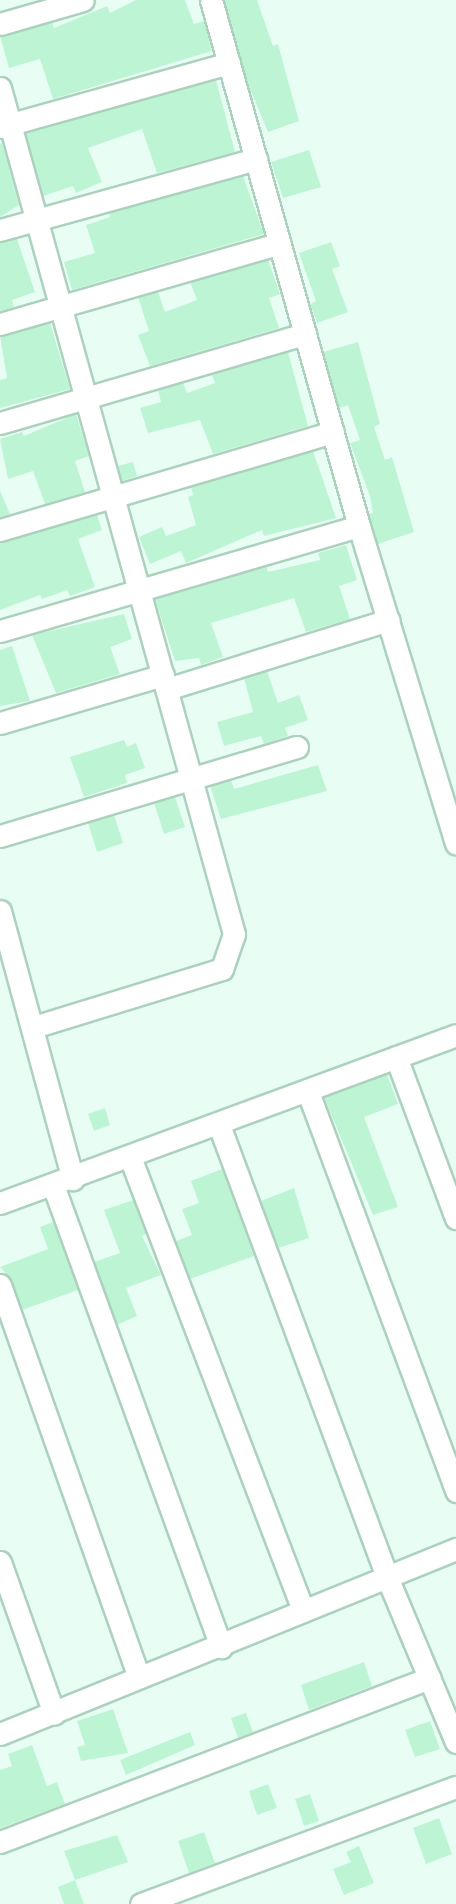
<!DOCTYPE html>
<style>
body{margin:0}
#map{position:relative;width:456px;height:1904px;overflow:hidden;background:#e8fef5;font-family:Jost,sans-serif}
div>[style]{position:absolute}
.building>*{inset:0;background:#bdf5d4}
.roads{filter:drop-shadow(2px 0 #acd1bd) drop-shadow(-2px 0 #acd1bd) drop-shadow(0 2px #acd1bd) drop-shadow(0 -2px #acd1bd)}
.street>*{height:21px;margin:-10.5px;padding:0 10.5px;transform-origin:10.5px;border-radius:10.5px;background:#fff}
span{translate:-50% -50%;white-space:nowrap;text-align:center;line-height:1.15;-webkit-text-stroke:4.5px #effff9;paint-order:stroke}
</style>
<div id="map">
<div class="building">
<i style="clip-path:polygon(136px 0,185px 0,194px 24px,204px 21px,212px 51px,53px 99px,40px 59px,9px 68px,0 36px,52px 22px,54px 28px,107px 6px,110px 13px)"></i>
<i style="clip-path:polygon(224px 0,257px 0,273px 46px,278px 44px,299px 121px,268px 132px,247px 82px)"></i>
<i style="clip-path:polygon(216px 80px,235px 152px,157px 173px,142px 129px,88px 148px,102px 182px,76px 193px,73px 186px,43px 196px,26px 133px)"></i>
<i style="clip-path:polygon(2px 143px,19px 205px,0 217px,0 144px)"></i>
<i style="clip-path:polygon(309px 150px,321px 187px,283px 198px,271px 162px)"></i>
<i style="clip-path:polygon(243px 176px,264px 234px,72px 290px,64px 262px,95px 253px,86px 225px,110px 217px,109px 213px)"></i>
<i style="clip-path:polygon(17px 239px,35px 292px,12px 300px,14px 307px,0 311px,0 242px)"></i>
<i style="clip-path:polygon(331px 242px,340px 266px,332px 269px,348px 312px,317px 323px,310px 304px,316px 301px,299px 253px)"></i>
<i style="clip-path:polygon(268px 260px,280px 294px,269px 298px,279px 328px,150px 366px,138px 335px,149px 331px,138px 297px,158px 292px,165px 312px,197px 300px,190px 282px)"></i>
<i style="clip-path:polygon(50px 323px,70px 389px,0 408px,0 380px,7px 378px,0 336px)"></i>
<i style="clip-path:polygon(358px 342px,380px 424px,374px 427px,385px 460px,392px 457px,414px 532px,378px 544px,369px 514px,373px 513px,370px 496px,350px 443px,360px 440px,348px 405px,339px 408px,323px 352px)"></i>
<i style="clip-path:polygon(288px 352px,308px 426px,213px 454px,200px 420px,148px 433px,140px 408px,161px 402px,158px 390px,183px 383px,187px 393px,215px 383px,212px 375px)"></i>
<i style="clip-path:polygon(76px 414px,89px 456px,75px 461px,85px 492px,45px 504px,33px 471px,8px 479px,0 439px,22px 432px,24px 436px)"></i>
<i style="clip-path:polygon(313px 451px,336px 518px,264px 536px,262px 530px,186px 563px,181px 551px,150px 564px,139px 537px,162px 527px,166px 536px,196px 525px,188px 497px,193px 495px,191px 487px)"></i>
<i style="clip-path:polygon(133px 462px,137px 476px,122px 481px,118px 466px)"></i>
<i style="clip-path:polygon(0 491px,10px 514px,0 517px)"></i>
<i style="clip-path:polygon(97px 515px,102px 530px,78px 539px,95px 587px,70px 596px,67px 590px,42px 599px,40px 595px,0 610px,0 542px)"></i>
<i style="clip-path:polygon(346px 545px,357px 580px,339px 586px,350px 619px,306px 632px,294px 598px,211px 623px,223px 657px,201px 665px,199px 658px,175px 661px,155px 599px,266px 566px,268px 572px,320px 560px,318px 553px)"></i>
<i style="clip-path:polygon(124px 614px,132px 639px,110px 647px,120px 674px,56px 693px,32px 635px)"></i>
<i style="clip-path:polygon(12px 646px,30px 701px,0 706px,0 650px)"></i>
<i style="clip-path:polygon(267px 671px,278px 703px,299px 695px,308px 720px,285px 728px,288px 736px,264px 744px,261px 736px,224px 746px,217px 722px,253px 712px,244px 678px)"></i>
<i style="clip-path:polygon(124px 740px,127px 747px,136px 743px,145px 768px,125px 775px,127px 783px,84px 797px,70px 757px)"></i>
<i style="clip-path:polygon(318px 765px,327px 791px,221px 819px,210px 786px,231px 780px,234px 789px)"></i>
<i style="clip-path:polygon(175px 797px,185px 827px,164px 834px,154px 803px)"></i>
<i style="clip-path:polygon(114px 815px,123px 843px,97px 852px,88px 823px)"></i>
<i style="clip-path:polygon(387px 1074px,398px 1104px,364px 1117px,398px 1207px,373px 1215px,324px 1097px)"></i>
<i style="clip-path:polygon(105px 1108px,110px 1125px,94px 1131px,88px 1114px)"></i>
<i style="clip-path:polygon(222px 1169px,254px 1256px,190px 1279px,176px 1241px,192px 1235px,182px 1209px,199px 1203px,191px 1181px)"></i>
<i style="clip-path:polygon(294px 1188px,309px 1238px,278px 1248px,261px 1201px)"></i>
<i style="clip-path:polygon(133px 1200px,146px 1234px,142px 1236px,161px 1275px,126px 1288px,137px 1316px,117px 1325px,94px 1262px,120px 1253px,104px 1210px)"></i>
<i style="clip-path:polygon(53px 1222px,78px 1290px,22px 1310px,12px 1280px,0 1267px,48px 1249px,40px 1227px)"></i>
<i style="clip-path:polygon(364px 1662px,372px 1686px,309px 1710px,301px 1685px)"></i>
<i style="clip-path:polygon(113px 1709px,128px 1753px,81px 1761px,77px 1747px,85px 1745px,77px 1721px)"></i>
<i style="clip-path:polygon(246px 1713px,253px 1732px,238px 1738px,231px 1718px)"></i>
<i style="clip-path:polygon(430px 1721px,440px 1749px,415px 1757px,405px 1730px)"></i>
<i style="clip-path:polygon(190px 1732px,195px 1745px,126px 1775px,120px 1760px)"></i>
<i style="clip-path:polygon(32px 1745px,47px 1786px,57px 1782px,65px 1804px,0 1828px,0 1770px,12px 1766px,8px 1754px)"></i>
<i style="clip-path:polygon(268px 1784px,277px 1808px,257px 1815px,249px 1791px)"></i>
<i style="clip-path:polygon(310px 1794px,319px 1821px,304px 1826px,295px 1799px)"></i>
<i style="clip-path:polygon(439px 1818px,452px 1854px,426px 1864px,413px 1828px)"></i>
<i style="clip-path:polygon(204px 1832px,215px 1863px,189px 1873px,178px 1841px)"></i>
<i style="clip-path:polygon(117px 1835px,128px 1862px,75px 1880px,64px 1851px)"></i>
<i style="clip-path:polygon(359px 1846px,374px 1883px,344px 1895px,333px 1869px,351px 1862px,346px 1852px)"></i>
<i style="clip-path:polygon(75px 1880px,84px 1904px,64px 1904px,58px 1887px)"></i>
</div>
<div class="roads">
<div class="street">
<i style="left:211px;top:0;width:546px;rotate:74.29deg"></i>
<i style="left:359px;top:526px;width:332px;rotate:73deg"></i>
<i style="left:0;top:24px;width:86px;rotate:-16.1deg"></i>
<i style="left:0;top:88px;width:878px;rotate:74.54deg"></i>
<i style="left:234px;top:934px;width:37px;rotate:109deg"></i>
<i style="left:222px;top:969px;width:198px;rotate:162.9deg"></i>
<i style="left:0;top:127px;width:238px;rotate:-15.6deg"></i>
<i style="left:0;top:230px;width:266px;rotate:-15.5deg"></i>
<i style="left:0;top:324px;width:291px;rotate:-16.1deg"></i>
<i style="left:0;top:423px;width:318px;rotate:-16.3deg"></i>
<i style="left:0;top:530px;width:347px;rotate:-16.4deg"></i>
<i style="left:0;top:631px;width:374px;rotate:-16.3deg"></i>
<i style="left:167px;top:689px;width:232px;rotate:-17.3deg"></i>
<i style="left:0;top:723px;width:170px;rotate:-16.4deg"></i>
<i style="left:0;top:836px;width:310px;rotate:-16.7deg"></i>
<i style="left:0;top:911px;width:278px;rotate:74.8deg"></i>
<i style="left:396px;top:1057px;width:172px;rotate:69.6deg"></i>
<i style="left:308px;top:1092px;width:426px;rotate:69.6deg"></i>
<i style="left:219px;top:1125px;width:482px;rotate:69.6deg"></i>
<i style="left:387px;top:1577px;width:179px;rotate:67.3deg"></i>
<i style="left:130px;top:1157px;width:486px;rotate:69.1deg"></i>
<i style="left:53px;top:1185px;width:492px;rotate:70deg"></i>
<i style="left:0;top:1203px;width:486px;rotate:-20.2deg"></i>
<i style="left:0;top:1285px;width:416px;rotate:70.5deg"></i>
<i style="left:0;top:1562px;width:161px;rotate:70.4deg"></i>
<i style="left:0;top:1734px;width:492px;rotate:-22.1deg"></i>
<i style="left:0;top:1842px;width:460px;rotate:-20.9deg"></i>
<i style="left:141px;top:1904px;width:336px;rotate:-20.4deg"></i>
</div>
</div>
</div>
